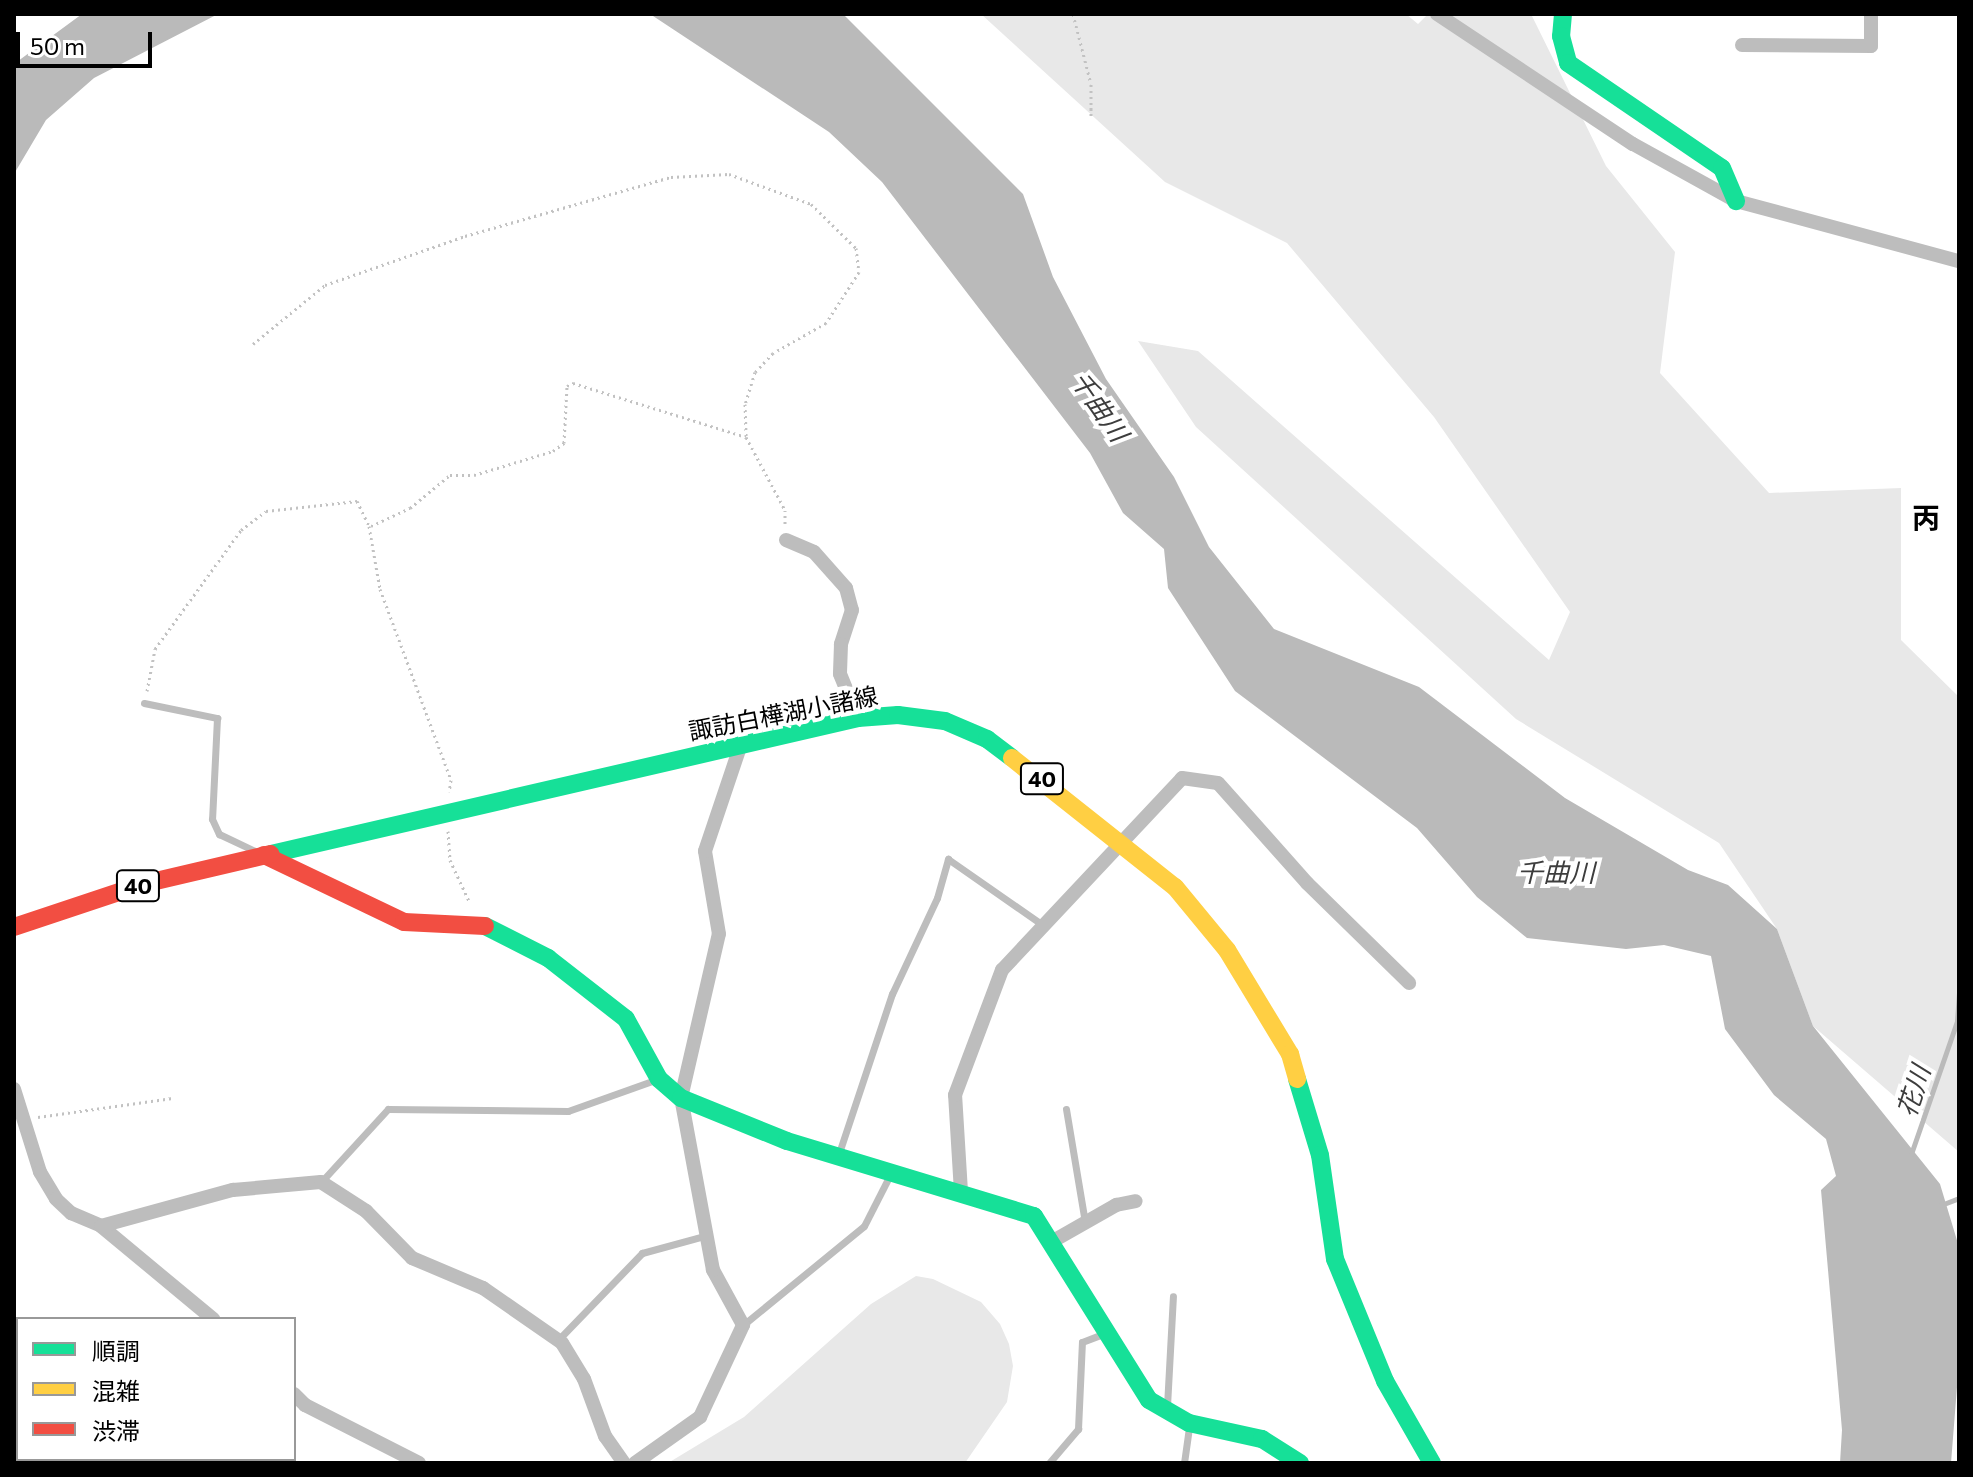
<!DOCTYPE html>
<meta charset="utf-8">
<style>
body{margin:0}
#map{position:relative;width:1973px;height:1477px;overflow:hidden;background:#fff;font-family:Commissioner,"Noto Sans JP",sans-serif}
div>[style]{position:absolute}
.green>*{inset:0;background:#e8e8e8}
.water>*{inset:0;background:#bababa}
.stream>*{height:5px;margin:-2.5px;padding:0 2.5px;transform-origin:2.5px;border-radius:2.5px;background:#bababa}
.path>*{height:3px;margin-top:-1.5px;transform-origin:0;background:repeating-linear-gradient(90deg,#c2c2c2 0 2px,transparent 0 6px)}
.lane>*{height:7px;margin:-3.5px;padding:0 3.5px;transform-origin:3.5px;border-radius:3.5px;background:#bdbdbd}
.street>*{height:14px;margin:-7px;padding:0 7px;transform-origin:7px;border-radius:7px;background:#bdbdbd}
.fast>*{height:18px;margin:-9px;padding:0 9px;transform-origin:9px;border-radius:9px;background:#16e098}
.slow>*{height:18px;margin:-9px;padding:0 9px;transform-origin:9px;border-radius:9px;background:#ffcf43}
.jam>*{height:18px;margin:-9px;padding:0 9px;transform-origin:9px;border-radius:9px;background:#f24e42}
span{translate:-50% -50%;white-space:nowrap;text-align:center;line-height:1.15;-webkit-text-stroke:8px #fff;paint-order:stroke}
.shield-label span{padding:2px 6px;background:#fff;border:2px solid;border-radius:6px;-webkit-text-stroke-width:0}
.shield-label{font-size:22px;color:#000;font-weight:700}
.street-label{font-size:24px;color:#000}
.water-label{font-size:26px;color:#3d3d3d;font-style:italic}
.quarter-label{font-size:28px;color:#000;font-weight:700}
.frame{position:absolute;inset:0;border:16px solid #000;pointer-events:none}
.legend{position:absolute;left:16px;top:1317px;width:280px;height:144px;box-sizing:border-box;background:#fff;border:2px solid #999;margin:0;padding:10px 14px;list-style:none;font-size:24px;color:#000}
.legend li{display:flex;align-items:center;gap:16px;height:40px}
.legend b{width:40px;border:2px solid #999}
.scale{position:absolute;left:16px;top:32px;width:136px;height:36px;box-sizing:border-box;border:4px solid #000;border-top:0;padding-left:10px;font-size:24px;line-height:28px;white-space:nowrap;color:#000;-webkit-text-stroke:6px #fff;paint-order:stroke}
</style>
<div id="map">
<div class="green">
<i style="clip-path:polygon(981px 14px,1406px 14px,1418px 24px,1428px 14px,1531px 14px,1606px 166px,1675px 252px,1660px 373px,1769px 493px,1901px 488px,1901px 640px,1959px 697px,1959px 1152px,1813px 1026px,1777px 929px,1719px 843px,1516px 719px,1196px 427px,1138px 341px,1198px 351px,1549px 660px,1570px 612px,1434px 417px,1287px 243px,1165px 182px)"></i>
<i style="clip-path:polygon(916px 1276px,933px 1279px,981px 1302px,1000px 1324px,1009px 1344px,1013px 1366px,1007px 1402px,965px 1463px,668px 1463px,744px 1417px,871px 1304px)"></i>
</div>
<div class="water">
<i style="clip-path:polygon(82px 14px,218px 14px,94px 78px,46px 120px,14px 174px,14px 64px)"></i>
<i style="clip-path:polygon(650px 14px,843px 14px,1023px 194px,1053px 277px,1106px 379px,1174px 477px,1209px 547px,1274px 629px,1419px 687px,1565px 798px,1688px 870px,1728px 885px,1777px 929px,1813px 1026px,1940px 1184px,1959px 1247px,1959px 1362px,1951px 1463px,1840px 1463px,1842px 1430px,1821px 1190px,1836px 1176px,1826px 1139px,1774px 1095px,1725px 1029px,1711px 956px,1664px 945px,1626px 949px,1527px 938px,1477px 897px,1417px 828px,1235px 691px,1168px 588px,1164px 549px,1123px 513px,1090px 453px,882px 182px,829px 132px)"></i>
</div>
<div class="stream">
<i style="left:1911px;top:1154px;width:141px;rotate:-70.9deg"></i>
<i style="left:1957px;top:1021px;width:29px;rotate:-86deg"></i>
<i style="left:1941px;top:1205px;width:19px;rotate:-21deg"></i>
</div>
<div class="path">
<i style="left:1073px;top:14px;width:72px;rotate:75.6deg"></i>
<i style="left:1091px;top:84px;width:33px;rotate:90deg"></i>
<i style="left:253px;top:344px;width:93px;rotate:-39.3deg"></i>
<i style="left:325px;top:285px;width:148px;rotate:-19.3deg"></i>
<i style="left:465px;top:236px;width:214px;rotate:-16deg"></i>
<i style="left:671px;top:177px;width:58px;rotate:-3deg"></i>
<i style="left:729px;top:174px;width:87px;rotate:20.1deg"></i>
<i style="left:811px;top:204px;width:63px;rotate:44.4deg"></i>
<i style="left:856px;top:248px;width:24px;rotate:83deg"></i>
<i style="left:859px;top:272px;width:61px;rotate:122.9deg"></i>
<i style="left:826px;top:323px;width:61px;rotate:150.5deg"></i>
<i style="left:773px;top:353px;width:26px;rotate:133deg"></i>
<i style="left:755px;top:372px;width:34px;rotate:107deg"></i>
<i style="left:745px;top:404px;width:33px;rotate:88deg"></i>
<i style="left:746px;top:437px;width:83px;rotate:61.9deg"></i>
<i style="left:785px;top:510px;width:14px;rotate:90deg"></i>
<i style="left:371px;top:526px;width:43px;rotate:-24.8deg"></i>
<i style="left:410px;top:508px;width:52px;rotate:-39.5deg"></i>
<i style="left:450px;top:475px;width:24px"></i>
<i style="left:474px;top:475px;width:83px;rotate:-16.9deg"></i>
<i style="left:553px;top:451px;width:14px;rotate:-36deg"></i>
<i style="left:564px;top:443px;width:57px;rotate:-87deg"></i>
<i style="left:567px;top:386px;width:7px;rotate:-27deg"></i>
<i style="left:573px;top:383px;width:181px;rotate:17.3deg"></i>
<i style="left:147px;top:691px;width:43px;rotate:-79.2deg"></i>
<i style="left:155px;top:649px;width:147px;rotate:-54.1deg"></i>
<i style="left:241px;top:530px;width:31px;rotate:-37deg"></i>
<i style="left:266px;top:511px;width:92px;rotate:-6.3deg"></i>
<i style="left:357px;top:501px;width:28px;rotate:64deg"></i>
<i style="left:369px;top:526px;width:64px;rotate:80.1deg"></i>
<i style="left:380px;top:589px;width:204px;rotate:69.6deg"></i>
<i style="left:451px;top:780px;width:12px;rotate:99deg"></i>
<i style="left:448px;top:831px;width:29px;rotate:86deg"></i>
<i style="left:450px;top:860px;width:47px;rotate:65.1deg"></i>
<i style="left:38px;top:1117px;width:136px;rotate:-8deg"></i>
</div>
<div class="lane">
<i style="left:144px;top:703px;width:75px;rotate:11.6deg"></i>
<i style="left:217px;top:718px;width:101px;rotate:92.8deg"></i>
<i style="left:212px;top:819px;width:17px;rotate:65deg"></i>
<i style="left:219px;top:834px;width:42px;rotate:25.3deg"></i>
<i style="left:1066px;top:1109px;width:116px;rotate:80.5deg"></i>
<i style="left:839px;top:1153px;width:168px;rotate:-71.6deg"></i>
<i style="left:892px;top:994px;width:106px;rotate:-64.9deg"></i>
<i style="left:937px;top:898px;width:41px;rotate:-74.2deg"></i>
<i style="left:948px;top:859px;width:117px;rotate:34.9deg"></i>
<i style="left:321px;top:1182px;width:99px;rotate:-47.5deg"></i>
<i style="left:388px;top:1109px;width:180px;rotate:0.6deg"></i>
<i style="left:568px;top:1111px;width:96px;rotate:-19.6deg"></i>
<i style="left:743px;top:1325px;width:156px;rotate:-39.3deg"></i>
<i style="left:864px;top:1226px;width:57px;rotate:-63deg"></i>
<i style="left:558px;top:1340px;width:121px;rotate:-46deg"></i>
<i style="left:642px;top:1253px;width:64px;rotate:-15.3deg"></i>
<i style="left:1167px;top:1406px;width:110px;rotate:-86.9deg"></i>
<i style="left:1049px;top:1463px;width:45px;rotate:-49.5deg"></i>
<i style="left:1078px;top:1429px;width:87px;rotate:-87.4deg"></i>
<i style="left:1082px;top:1342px;width:22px;rotate:-21deg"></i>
<i style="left:1184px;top:1463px;width:37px;rotate:-82deg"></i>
</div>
<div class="street">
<i style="left:1437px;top:14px;width:235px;rotate:33.6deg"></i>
<i style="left:1633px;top:144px;width:118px;rotate:29deg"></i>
<i style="left:1736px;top:201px;width:231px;rotate:15.1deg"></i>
<i style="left:1742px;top:45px;width:129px;rotate:0.4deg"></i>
<i style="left:1871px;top:46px;width:32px;rotate:-90deg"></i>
<i style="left:786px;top:540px;width:30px;rotate:23deg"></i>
<i style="left:814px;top:552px;width:48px;rotate:48.4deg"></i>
<i style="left:846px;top:588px;width:23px;rotate:75deg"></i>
<i style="left:852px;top:610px;width:36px;rotate:108deg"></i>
<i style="left:841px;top:644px;width:30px;rotate:92deg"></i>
<i style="left:840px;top:674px;width:48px;rotate:67.8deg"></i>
<i style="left:14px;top:1089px;width:87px;rotate:72.6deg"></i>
<i style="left:40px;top:1172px;width:31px;rotate:59deg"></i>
<i style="left:56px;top:1199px;width:21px;rotate:43deg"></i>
<i style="left:71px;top:1213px;width:33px;rotate:23deg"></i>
<i style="left:101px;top:1226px;width:146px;rotate:39.7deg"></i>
<i style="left:961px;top:1192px;width:97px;rotate:-93.5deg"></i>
<i style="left:955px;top:1095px;width:134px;rotate:-69.4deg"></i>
<i style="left:1002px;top:970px;width:263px;rotate:-46.8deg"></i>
<i style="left:1182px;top:778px;width:36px;rotate:8deg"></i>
<i style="left:1218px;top:783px;width:134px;rotate:48.3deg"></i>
<i style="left:1307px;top:883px;width:143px;rotate:44.4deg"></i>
<i style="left:101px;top:1226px;width:137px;rotate:-15.3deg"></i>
<i style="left:233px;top:1190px;width:88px;rotate:-5.2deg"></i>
<i style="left:321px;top:1182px;width:54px;rotate:32.8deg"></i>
<i style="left:366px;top:1211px;width:66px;rotate:45.6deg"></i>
<i style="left:412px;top:1258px;width:77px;rotate:22.9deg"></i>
<i style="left:483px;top:1288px;width:96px;rotate:34.8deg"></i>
<i style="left:562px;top:1343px;width:42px;rotate:58.6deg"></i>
<i style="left:584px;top:1379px;width:61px;rotate:69.8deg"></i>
<i style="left:605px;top:1436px;width:33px;rotate:55deg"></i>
<i style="left:1053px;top:1241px;width:73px;rotate:-29.7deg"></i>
<i style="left:1116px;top:1205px;width:20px;rotate:-11deg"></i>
<i style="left:294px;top:1394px;width:16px;rotate:45deg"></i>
<i style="left:305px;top:1405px;width:128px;rotate:27deg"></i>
<i style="left:635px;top:1463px;width:80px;rotate:-35.3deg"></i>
<i style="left:700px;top:1417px;width:102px;rotate:-64.9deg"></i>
<i style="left:743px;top:1325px;width:63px;rotate:-118.6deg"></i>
<i style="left:713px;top:1270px;width:175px;rotate:-100.5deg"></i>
<i style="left:681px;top:1098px;width:168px;rotate:-77deg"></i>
<i style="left:719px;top:934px;width:84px;rotate:-99.6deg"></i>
<i style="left:705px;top:851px;width:113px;rotate:-71.4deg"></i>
</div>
<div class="fast">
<i style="left:1563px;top:14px;width:22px;rotate:95deg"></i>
<i style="left:1561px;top:36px;width:28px;rotate:75deg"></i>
<i style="left:1568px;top:63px;width:186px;rotate:34.3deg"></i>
<i style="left:1722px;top:168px;width:36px;rotate:67deg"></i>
<i style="left:271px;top:854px;width:603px;rotate:-13.04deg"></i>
<i style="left:858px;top:718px;width:40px;rotate:-4.3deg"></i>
<i style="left:898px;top:715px;width:47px;rotate:7.3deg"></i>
<i style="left:945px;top:721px;width:46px;rotate:23.2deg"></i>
<i style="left:987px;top:739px;width:31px;rotate:37deg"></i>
<i style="left:485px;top:926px;width:71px;rotate:26.9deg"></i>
<i style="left:548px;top:958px;width:99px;rotate:38deg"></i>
<i style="left:626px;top:1019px;width:68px;rotate:61.2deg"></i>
<i style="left:659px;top:1079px;width:29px;rotate:41deg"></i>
<i style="left:681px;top:1098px;width:114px;rotate:22.1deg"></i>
<i style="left:787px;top:1141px;width:258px;rotate:16.9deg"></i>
<i style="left:1034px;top:1216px;width:217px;rotate:58deg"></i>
<i style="left:1149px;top:1400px;width:46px;rotate:29.9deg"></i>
<i style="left:1189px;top:1423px;width:75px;rotate:12.4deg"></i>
<i style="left:1262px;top:1439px;width:45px;rotate:32.3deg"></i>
<i style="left:1297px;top:1079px;width:79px;rotate:73.2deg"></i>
<i style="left:1320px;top:1155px;width:105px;rotate:81.8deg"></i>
<i style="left:1335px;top:1259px;width:132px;rotate:67.7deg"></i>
<i style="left:1385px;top:1381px;width:95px;rotate:60.2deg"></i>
</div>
<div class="slow">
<i style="left:1012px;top:758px;width:208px;rotate:38.4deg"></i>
<i style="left:1175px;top:887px;width:82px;rotate:50.5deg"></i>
<i style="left:1227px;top:950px;width:122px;rotate:58.8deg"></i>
<i style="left:1290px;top:1054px;width:26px;rotate:74deg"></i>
</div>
<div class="jam">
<i style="left:264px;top:855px;width:155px;rotate:25.6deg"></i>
<i style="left:404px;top:922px;width:81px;rotate:2.8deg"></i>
<i style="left:14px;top:927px;width:136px;rotate:-18.4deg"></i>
<i style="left:143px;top:884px;width:131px;rotate:-13.2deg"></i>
</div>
<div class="shield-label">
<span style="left:1042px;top:779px">40</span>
<span style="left:138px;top:886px">40</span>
</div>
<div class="street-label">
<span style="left:783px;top:713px;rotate:-11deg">諏訪白樺湖小諸線</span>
</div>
<div class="water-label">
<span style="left:1100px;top:406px;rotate:55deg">千曲川</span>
<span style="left:1556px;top:872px">千曲川</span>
<span style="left:1913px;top:1091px;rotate:-72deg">花川</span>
</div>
<div class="quarter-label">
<span style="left:1926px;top:517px">丙</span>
</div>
<div class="frame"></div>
<ul class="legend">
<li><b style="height:10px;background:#16e098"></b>順調</li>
<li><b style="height:10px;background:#ffcf43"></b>混雑</li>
<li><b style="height:10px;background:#f24e42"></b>渋滞</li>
</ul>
<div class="scale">50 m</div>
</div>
